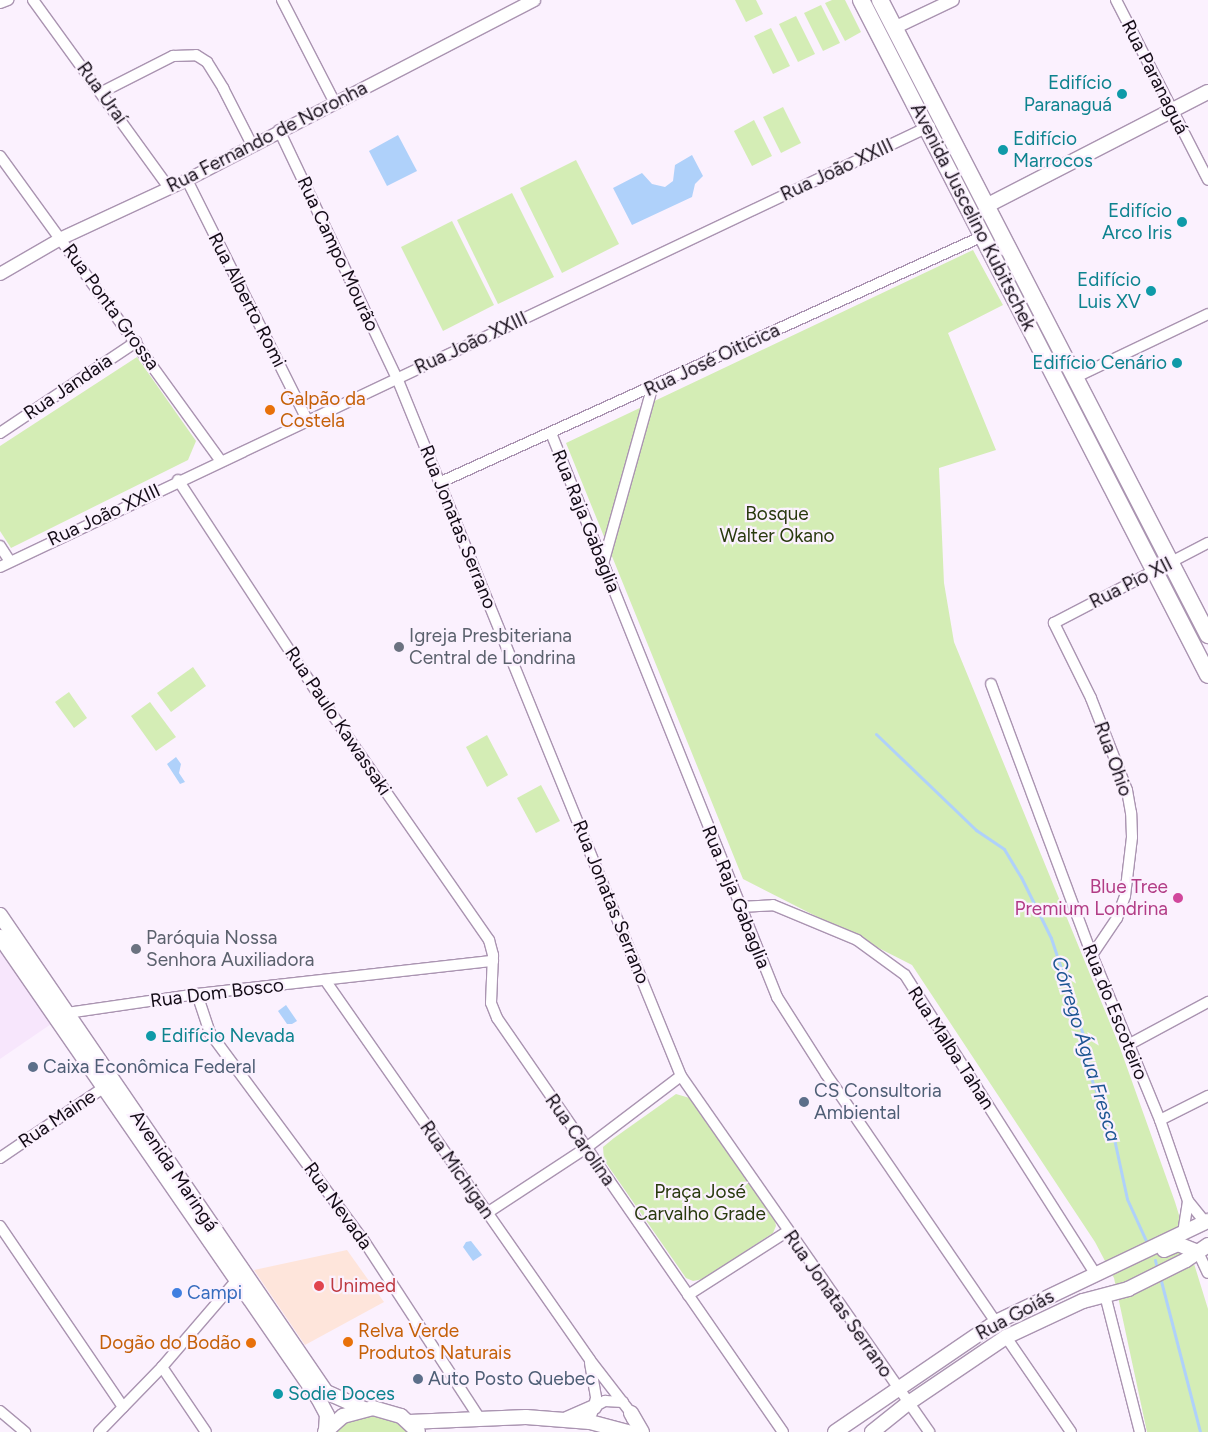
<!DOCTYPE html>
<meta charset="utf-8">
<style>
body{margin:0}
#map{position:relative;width:1208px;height:1432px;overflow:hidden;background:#fbf1fe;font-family:Figtree,sans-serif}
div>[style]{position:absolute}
.built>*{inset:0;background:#f7e6fc}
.medical>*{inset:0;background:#fee5db}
.green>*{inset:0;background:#d4edb5}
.water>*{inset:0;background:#afd1fa}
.stream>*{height:3px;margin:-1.5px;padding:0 1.5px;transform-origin:1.5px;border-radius:1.5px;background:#afd1fa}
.roads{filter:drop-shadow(1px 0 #aa94b1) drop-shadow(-1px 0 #aa94b1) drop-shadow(0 1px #aa94b1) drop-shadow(0 -1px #aa94b1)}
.minor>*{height:10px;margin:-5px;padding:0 5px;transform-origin:5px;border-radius:5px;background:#fff}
.tertiary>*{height:12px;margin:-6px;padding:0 6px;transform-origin:6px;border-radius:6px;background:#fff}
.secondary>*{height:14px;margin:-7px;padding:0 7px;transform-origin:7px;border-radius:7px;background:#fff}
.primary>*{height:16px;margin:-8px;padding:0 8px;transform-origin:8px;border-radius:8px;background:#fff}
.dots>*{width:14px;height:14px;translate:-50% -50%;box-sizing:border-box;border:2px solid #fbf1fe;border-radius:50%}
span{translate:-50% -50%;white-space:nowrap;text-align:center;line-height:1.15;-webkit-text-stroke:4.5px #fbf1fe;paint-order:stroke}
.street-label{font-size:19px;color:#140c17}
.culture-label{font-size:19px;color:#0d838f}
.right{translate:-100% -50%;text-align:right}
.left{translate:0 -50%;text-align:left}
.food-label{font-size:19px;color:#c56008}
.park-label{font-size:19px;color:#293a0e}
.worship-label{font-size:19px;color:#5b616d}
.hotel-label{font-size:19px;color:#b23c85}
.service-label{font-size:19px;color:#4e5e75}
.health-label{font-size:19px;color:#be3a42}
.shop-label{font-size:19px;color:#366cbe}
.water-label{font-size:20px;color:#1e5693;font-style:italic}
</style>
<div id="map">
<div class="built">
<i style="clip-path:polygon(0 942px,54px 1022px,0 1059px)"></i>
</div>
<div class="medical">
<i style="clip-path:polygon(347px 1250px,384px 1302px,305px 1345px,254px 1270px)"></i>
</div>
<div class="green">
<i style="clip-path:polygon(735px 0,756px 0,763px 14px,746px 22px)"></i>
<i style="clip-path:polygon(832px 0,845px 0,861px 32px,845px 41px,825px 3px)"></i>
<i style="clip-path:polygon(821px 5px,840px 43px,823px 51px,804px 13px)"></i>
<i style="clip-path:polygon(796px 16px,815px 54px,798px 62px,779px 24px)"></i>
<i style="clip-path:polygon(771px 28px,790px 66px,773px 74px,754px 36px)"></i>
<i style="clip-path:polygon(783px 107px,801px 143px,781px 153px,763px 117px)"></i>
<i style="clip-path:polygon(754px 120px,772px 156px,752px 166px,734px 131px)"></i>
<i style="clip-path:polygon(576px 160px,619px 244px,562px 273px,520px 188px)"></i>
<i style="clip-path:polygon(512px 193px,554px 277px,498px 304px,457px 220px)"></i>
<i style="clip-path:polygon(452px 221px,494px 305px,443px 331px,401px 247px)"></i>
<i style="clip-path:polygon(973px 250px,1003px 305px,948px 333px,996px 450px,939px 468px,944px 583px,954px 642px,1119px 1045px,1175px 1202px,1208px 1309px,1208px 1432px,1147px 1432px,1114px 1278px,1095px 1242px,912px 965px,743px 879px,566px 443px)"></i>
<i style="clip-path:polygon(137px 357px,196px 441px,188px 460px,11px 548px,0 531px,0 446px)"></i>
<i style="clip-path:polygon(193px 667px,206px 686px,171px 712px,157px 693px)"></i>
<i style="clip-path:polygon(69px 692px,87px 718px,74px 728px,55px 702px)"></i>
<i style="clip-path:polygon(150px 702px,176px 737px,156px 751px,131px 716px)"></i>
<i style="clip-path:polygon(487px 735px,508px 775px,487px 787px,466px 747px)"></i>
<i style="clip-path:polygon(541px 785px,560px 821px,536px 833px,517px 798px)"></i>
<i style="clip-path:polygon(676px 1094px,693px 1099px,774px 1216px,776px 1226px,773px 1233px,703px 1279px,693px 1281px,686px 1278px,604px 1160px,603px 1147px,614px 1138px)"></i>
<i style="clip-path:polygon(378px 1414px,395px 1419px,411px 1432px,332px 1432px,344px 1421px)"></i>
</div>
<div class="water">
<i style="clip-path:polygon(398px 135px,417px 171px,387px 186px,369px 151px)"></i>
<i style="clip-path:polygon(692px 155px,703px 176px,695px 184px,692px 197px,632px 225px,613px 188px,642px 173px,652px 184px,665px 187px,673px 181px,675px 165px)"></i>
<i style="clip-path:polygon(176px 757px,181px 764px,179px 773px,185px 782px,180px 784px,167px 764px)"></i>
<i style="clip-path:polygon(286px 1005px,297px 1021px,292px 1024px,287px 1024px,278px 1011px)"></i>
<i style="clip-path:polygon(471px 1241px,482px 1255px,473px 1261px,463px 1247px,466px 1242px)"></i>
</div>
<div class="stream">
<i style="left:876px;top:734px;width:139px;rotate:43.8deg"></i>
<i style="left:976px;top:830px;width:34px;rotate:34deg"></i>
<i style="left:1004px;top:849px;width:33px;rotate:59deg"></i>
<i style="left:1021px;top:877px;width:68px;rotate:63.8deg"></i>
<i style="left:1051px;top:938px;width:102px;rotate:71.7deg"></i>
<i style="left:1083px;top:1035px;width:33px;rotate:83deg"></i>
<i style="left:1087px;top:1068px;width:71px;rotate:68.5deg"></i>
<i style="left:1113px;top:1134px;width:66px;rotate:77.8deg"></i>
<i style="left:1127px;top:1199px;width:51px;rotate:65.5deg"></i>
<i style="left:1155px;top:1260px;width:9px;rotate:77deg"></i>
<i style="left:1160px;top:1277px;width:160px;rotate:75.5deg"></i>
</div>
<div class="roads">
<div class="minor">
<i style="left:33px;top:0;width:232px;rotate:54.1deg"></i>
<i style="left:282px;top:0;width:114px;rotate:62.8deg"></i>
<i style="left:1116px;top:0;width:202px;rotate:62.9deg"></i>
<i style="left:0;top:3px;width:9px;rotate:-21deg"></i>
<i style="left:102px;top:92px;width:80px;rotate:-26.9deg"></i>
<i style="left:173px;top:56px;width:23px;rotate:-2deg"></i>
<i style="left:196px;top:55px;width:13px;rotate:32deg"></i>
<i style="left:207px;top:62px;width:31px;rotate:58deg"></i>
<i style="left:223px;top:88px;width:64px;rotate:63deg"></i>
<i style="left:279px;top:130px;width:275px;rotate:64.6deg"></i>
<i style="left:397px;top:378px;width:754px;rotate:67.86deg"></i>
<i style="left:681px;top:1076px;width:434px;rotate:55.1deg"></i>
<i style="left:0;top:156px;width:375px;rotate:54.1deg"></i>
<i style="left:187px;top:180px;width:268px;rotate:63.4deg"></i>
<i style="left:1076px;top:377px;width:146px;rotate:-25.5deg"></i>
<i style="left:0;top:433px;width:164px;rotate:-33.8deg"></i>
<i style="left:551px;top:433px;width:608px;rotate:68.16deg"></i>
<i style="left:777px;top:997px;width:91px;rotate:57.5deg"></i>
<i style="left:826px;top:1074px;width:301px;rotate:55.6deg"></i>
<i style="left:178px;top:480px;width:256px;rotate:56.8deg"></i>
<i style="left:318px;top:694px;width:300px;rotate:55.2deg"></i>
<i style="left:489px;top:940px;width:16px;rotate:75deg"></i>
<i style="left:493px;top:955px;width:48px;rotate:92.4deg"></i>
<i style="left:491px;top:1003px;width:16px;rotate:68deg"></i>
<i style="left:497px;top:1018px;width:503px;rotate:55.36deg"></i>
<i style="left:441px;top:482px;width:595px;rotate:-24.41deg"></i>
<i style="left:0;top:546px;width:17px;rotate:57deg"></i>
<i style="left:603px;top:564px;width:183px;rotate:-74.4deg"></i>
<i style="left:0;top:567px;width:1029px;rotate:-25.37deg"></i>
<i style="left:991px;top:684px;width:289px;rotate:69.6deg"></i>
<i style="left:1092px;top:955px;width:178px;rotate:67.6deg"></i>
<i style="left:1160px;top:1120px;width:86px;rotate:70.9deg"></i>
<i style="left:1188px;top:1201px;width:27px;rotate:51deg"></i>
<i style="left:740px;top:907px;width:33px;rotate:-3deg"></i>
<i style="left:773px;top:905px;width:91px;rotate:22.6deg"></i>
<i style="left:857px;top:940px;width:59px;rotate:36.1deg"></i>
<i style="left:905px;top:975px;width:356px;rotate:57.5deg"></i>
<i style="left:1092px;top:955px;width:45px;rotate:-56deg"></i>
<i style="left:1117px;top:918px;width:23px;rotate:-70deg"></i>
<i style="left:1125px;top:896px;width:59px;rotate:-83.2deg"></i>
<i style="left:1132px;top:837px;width:24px;rotate:-92deg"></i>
<i style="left:1131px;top:813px;width:23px;rotate:-100deg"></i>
<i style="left:1127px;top:790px;width:99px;rotate:-111.4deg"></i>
<i style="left:1091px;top:698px;width:84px;rotate:-116.3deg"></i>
<i style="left:1054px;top:623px;width:174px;rotate:-27.5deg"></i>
<i style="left:325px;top:980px;width:463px;rotate:55.1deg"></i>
<i style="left:590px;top:1360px;width:67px;rotate:52.3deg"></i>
<i style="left:631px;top:1413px;width:6px;rotate:81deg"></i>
<i style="left:197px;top:994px;width:41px;rotate:71.6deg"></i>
<i style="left:210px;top:1033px;width:259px;rotate:53.5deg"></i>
<i style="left:364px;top:1241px;width:212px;rotate:56.9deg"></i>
<i style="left:67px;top:1013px;width:131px;rotate:-8.3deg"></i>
<i style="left:197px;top:994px;width:298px;rotate:-6.4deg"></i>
<i style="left:1128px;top:1045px;width:91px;rotate:-28.3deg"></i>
<i style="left:1160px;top:1120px;width:54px;rotate:-26.6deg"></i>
<i style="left:0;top:1158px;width:132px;rotate:-34.2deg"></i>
<i style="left:487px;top:1213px;width:118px;rotate:-33.3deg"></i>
<i style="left:586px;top:1148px;width:119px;rotate:-37.2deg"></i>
<i style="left:0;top:1226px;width:219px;rotate:55.8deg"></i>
<i style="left:1183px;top:1233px;width:32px;rotate:-81deg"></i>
<i style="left:1198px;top:1252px;width:23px;rotate:65deg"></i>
<i style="left:688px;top:1295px;width:119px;rotate:-32.6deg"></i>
<i style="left:1105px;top:1295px;width:141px;rotate:75.7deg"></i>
<i style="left:1006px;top:1337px;width:115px;rotate:55.6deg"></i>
<i style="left:590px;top:1363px;width:36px;rotate:80deg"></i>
<i style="left:596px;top:1398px;width:16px;rotate:105deg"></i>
<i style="left:162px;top:1367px;width:78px;rotate:55.9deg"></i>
<i style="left:594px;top:1407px;width:13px;rotate:-29deg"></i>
<i style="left:605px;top:1401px;width:18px;rotate:3deg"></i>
<i style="left:0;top:1411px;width:33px;rotate:40deg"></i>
<i style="left:99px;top:1432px;width:91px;rotate:-45.9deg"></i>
<i style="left:162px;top:1367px;width:113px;rotate:-49.3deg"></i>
</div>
<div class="tertiary">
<i style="left:894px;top:28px;width:65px;rotate:-25.4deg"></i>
<i style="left:0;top:274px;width:72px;rotate:-30.1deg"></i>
<i style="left:62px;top:238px;width:138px;rotate:-24.9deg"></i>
<i style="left:187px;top:180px;width:391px;rotate:-27.4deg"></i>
</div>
<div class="secondary">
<i style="left:988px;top:205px;width:247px;rotate:-27.2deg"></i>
<i style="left:0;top:915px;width:578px;rotate:55.65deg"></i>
<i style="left:326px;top:1392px;width:42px;rotate:24.1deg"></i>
<i style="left:0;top:937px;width:560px;rotate:55.4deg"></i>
<i style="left:318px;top:1398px;width:19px;rotate:62deg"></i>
<i style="left:327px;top:1415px;width:15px;rotate:94deg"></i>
<i style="left:1164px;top:1250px;width:15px;rotate:-23deg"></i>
<i style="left:1178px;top:1244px;width:22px;rotate:22deg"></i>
<i style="left:631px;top:1413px;width:22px;rotate:60deg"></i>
<i style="left:567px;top:1419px;width:30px;rotate:-24deg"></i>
<i style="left:409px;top:1422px;width:117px;rotate:-2.4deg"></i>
<i style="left:526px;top:1417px;width:64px;rotate:4.5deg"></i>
<i style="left:590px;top:1422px;width:39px;rotate:15deg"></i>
<i style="left:325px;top:1432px;width:24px;rotate:-42deg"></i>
<i style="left:343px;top:1416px;width:31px;rotate:-15deg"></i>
<i style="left:373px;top:1408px;width:29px;rotate:16deg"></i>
<i style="left:401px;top:1416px;width:23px;rotate:43deg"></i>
<i style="left:835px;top:1432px;width:195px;rotate:-34.3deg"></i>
<i style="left:996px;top:1322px;width:235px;rotate:-25.5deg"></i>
<i style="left:872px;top:1432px;width:45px;rotate:-38.7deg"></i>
<i style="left:907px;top:1404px;width:120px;rotate:-34.1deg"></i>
<i style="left:1006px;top:1337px;width:85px;rotate:-25.1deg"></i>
<i style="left:1083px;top:1301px;width:47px;rotate:-14.9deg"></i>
<i style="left:1128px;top:1289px;width:65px;rotate:-26.6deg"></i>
<i style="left:1186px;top:1260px;width:27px;rotate:-34deg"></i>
</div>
<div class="primary">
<i style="left:861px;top:0;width:759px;rotate:62.79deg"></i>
<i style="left:880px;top:0;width:715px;rotate:62.68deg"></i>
</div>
</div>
<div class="dots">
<i style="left:1122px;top:94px;background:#0f9aa8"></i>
<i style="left:1003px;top:150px;background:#0f9aa8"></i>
<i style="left:1182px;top:222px;background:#0f9aa8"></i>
<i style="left:1151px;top:291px;background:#0f9aa8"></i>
<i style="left:1177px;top:363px;background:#0f9aa8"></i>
<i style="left:270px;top:410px;background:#e8710a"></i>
<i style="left:399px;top:647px;background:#6b7280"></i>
<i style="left:1178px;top:898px;background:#d1479c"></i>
<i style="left:136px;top:949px;background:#6b7280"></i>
<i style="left:151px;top:1036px;background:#0f9aa8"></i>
<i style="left:33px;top:1067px;background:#5c6f8a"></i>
<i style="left:804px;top:1102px;background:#5c6f8a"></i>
<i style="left:319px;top:1286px;background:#e0444e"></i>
<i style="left:177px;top:1293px;background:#3f7fe0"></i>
<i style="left:348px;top:1342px;background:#e8710a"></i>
<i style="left:251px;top:1343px;background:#e8710a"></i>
<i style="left:418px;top:1379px;background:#5c6f8a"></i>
<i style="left:278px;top:1394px;background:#0f9aa8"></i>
</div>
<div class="street-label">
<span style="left:1155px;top:77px;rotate:63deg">Rua Paranaguá</span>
<span style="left:102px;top:93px;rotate:54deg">Rua Uraí</span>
<span style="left:267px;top:137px;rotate:-27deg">Rua Fernando de Noronha</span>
<span style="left:837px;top:170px;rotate:-25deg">Rua João XXIII</span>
<span style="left:973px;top:217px;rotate:63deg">Avenida Juscelino Kubitschek</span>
<span style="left:338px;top:254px;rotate:65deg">Rua Campo Mourão</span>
<span style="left:247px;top:300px;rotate:63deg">Rua Alberto Romi</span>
<span style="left:111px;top:307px;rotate:54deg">Rua Ponta Grossa</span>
<span style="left:471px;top:343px;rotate:-25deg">Rua João XXIII</span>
<span style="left:712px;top:360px;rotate:-25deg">Rua José Oiticica</span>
<span style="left:68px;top:387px;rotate:-34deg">Rua Jandaia</span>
<span style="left:104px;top:515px;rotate:-25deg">Rua João XXIII</span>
<span style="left:586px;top:521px;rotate:68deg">Rua Raja Gabaglia</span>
<span style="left:458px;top:527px;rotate:68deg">Rua Jonatas Serrano</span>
<span style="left:1131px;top:583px;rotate:-27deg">Rua Pio XII</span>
<span style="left:338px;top:721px;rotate:56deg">Rua Paulo Kawassaki</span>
<span style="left:1113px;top:759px;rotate:70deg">Rua Ohio</span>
<span style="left:736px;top:897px;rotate:68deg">Rua Raja Gabaglia</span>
<span style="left:611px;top:902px;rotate:68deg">Rua Jonatas Serrano</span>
<span style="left:217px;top:993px;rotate:-7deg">Rua Dom Bosco</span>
<span style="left:1115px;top:1012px;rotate:68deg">Rua do Escoteiro</span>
<span style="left:951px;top:1048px;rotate:57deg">Rua Malba Tahan</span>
<span style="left:57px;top:1119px;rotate:-34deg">Rua Maine</span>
<span style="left:580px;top:1140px;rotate:55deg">Rua Carolina</span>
<span style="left:457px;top:1170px;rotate:55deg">Rua Michigan</span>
<span style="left:174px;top:1171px;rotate:56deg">Avenida Maringá</span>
<span style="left:338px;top:1206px;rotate:54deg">Rua Nevada</span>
<span style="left:838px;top:1304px;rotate:55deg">Rua Jonatas Serrano</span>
<span style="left:1015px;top:1315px;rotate:-28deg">Rua Goiás</span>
</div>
<div class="culture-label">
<span class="right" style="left:1112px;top:94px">Edifício<br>Paranaguá</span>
<span class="left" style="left:1013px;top:150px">Edifício<br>Marrocos</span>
<span class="right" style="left:1172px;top:222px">Edifício<br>Arco Iris</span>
<span class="right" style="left:1141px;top:291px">Edifício<br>Luis XV</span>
<span class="right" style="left:1167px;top:363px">Edifício Cenário</span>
<span class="left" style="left:161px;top:1036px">Edifício Nevada</span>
<span class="left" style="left:288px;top:1394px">Sodie Doces</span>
</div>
<div class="food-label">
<span class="left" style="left:280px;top:410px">Galpão da<br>Costela</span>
<span class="left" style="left:358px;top:1342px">Relva Verde<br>Produtos Naturais</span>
<span class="right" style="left:241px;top:1343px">Dogão do Bodão</span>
</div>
<div class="park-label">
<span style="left:777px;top:525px">Bosque<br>Walter Okano</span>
<span style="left:700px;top:1203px">Praça José<br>Carvalho Grade</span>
</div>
<div class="worship-label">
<span class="left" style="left:409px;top:647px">Igreja Presbiteriana<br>Central de Londrina</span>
<span class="left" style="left:146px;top:949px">Paróquia Nossa<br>Senhora Auxiliadora</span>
</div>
<div class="hotel-label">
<span class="right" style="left:1168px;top:898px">Blue Tree<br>Premium Londrina</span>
</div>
<div class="service-label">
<span class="left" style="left:43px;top:1067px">Caixa Econômica Federal</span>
<span class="left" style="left:814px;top:1102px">CS Consultoria<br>Ambiental</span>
<span class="left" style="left:428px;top:1379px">Auto Posto Quebec</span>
</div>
<div class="health-label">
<span class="left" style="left:330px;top:1286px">Unimed</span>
</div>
<div class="shop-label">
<span class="left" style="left:187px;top:1293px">Campi</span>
</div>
<div class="water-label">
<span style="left:1086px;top:1049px;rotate:73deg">Córrego Água Fresca</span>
</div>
</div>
